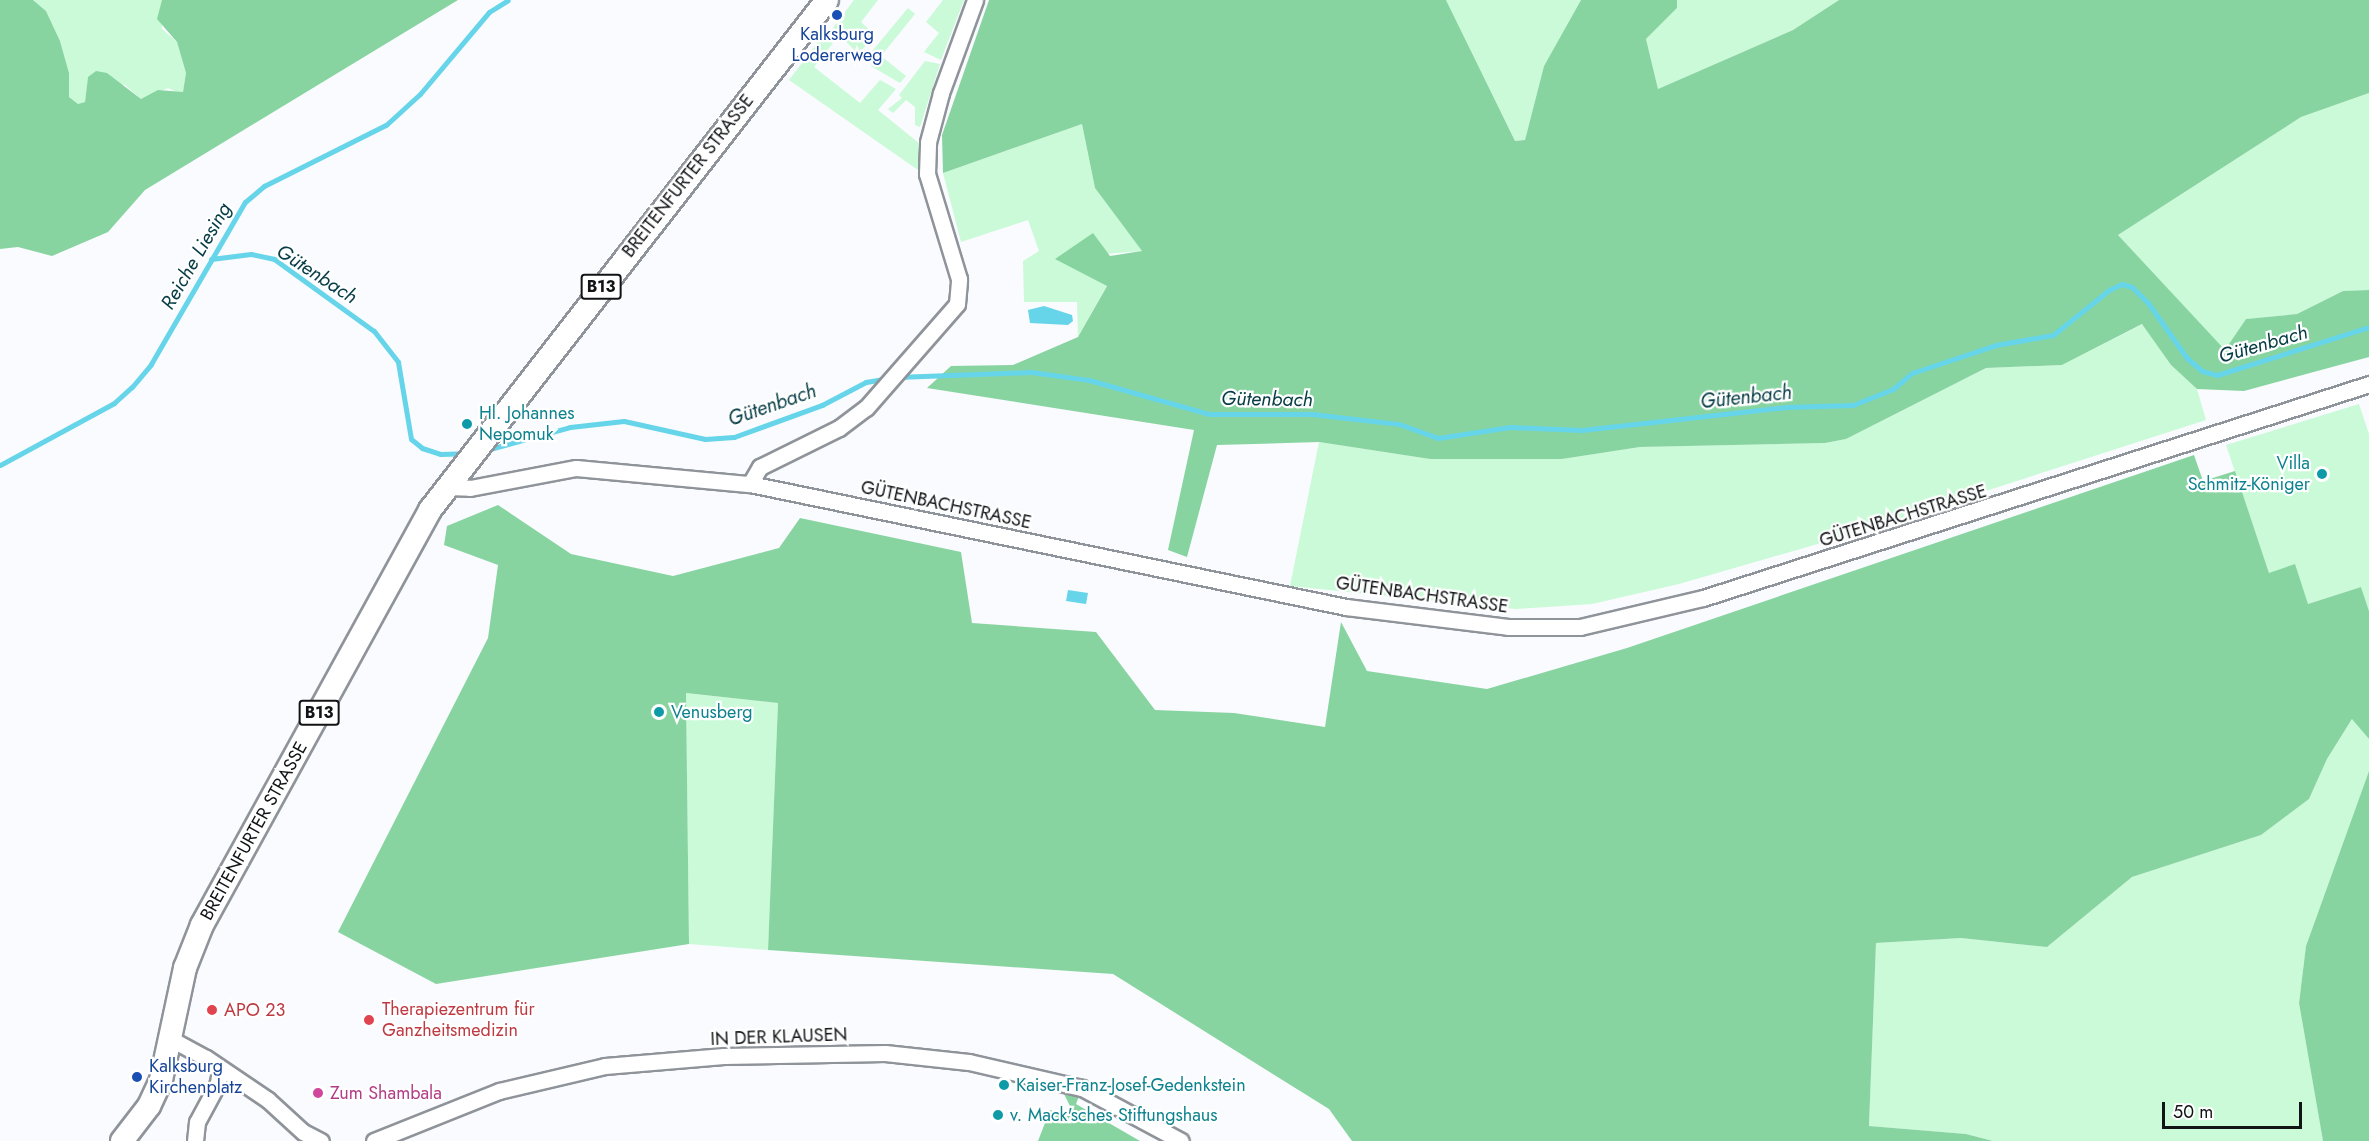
<!DOCTYPE html>
<meta charset="utf-8">
<style>
body{margin:0}
#map{position:relative;width:2369px;height:1141px;overflow:hidden;background:#f9fbfe;font-family:Jost,sans-serif}
div>[style]{position:absolute}
.green>*{inset:0;background:#cafad7}
.forest>*{inset:0;background:#88d4a1}
.water>*{inset:0;background:#66d4e9}
.stream>*{height:5px;margin:-2.5px;padding:0 2.5px;transform-origin:2.5px;border-radius:2.5px;background:#66d4e9}
.roads{filter:drop-shadow(2px 0 #8f949a) drop-shadow(-2px 0 #8f949a) drop-shadow(0 2px #8f949a) drop-shadow(0 -2px #8f949a)}
.minor>*{height:15px;margin:-7.5px;padding:0 7.5px;transform-origin:7.5px;border-radius:7.5px;background:#fff}
.primary>*{height:22px;margin:-11px;padding:0 11px;transform-origin:11px;border-radius:11px;background:#fff}
.dots>*{width:16px;height:16px;translate:-50% -50%;box-sizing:border-box;border:3px solid #fff;border-radius:50%}
span{translate:-50% -50%;white-space:nowrap;text-align:center;line-height:1.15;-webkit-text-stroke:4.5px #fff;paint-order:stroke}
.shield-label span{padding:2px 4px;background:#fff;border:2px solid;border-radius:4px;-webkit-text-stroke-width:0}
.shield-label{font-size:16px;color:#111315;font-weight:700}
.transit-label{font-size:18px;color:#164399}
.left{translate:0 -50%;text-align:left}
.street-label{font-size:18px;color:#111315}
.culture-label{font-size:18px;color:#0d838f}
.right{translate:-100% -50%;text-align:right}
.health-label{font-size:18px;color:#be3a42}
.hotel-label{font-size:18px;color:#b23c85}
.water-label{font-size:20px;color:#063c45;font-style:italic}
.scale{position:absolute;left:2162px;top:1102px;width:140px;height:27px;box-sizing:border-box;border:3px solid #111315;border-top:0;padding-left:8px;font-size:18px;line-height:21px;white-space:nowrap;color:#111315;-webkit-text-stroke:4px #fff;paint-order:stroke}
</style>
<div id="map">
<div class="green">
<i style="clip-path:polygon(33px 0,162px 0,162px 29px,177px 42px,186px 73px,183px 92px,181px 94px,168px 88px,141px 99px,125px 85px,88px 78px,85px 102px,78px 104px,69px 97px,69px 73px,60px 41px,46px 11px)"></i>
<i style="clip-path:polygon(854px 0,878px 0,861px 22px,875px 35px,858px 54px,833px 28px)"></i>
<i style="clip-path:polygon(943px 0,964px 0,941px 60px,924px 52px,939px 33px,926px 22px)"></i>
<i style="clip-path:polygon(1446px 0,1581px 0,1544px 66px,1525px 140px,1515px 141px)"></i>
<i style="clip-path:polygon(1677px 0,1839px 0,1793px 30px,1658px 89px,1646px 39px,1677px 8px)"></i>
<i style="clip-path:polygon(908px 8px,915px 14px,881px 56px,906px 76px,900px 83px,871px 66px,874px 60px,869px 55px)"></i>
<i style="clip-path:polygon(821px 38px,833px 43px,814px 67px,860px 103px,880px 80px,896px 89px,878px 110px,920px 144px,918px 170px,789px 80px)"></i>
<i style="clip-path:polygon(925px 61px,940px 64px,920px 127px,915px 125px,915px 107px,906px 100px,893px 113px,888px 109px,902px 98px,899px 95px)"></i>
<i style="clip-path:polygon(2369px 93px,2369px 290px,2343px 291px,2297px 314px,2246px 319px,2225px 351px,2118px 235px,2301px 117px)"></i>
<i style="clip-path:polygon(1082px 124px,1095px 188px,1142px 251px,1055px 258px,1107px 285px,1078px 337px,1077px 302px,1024px 302px,1023px 261px,1039px 251px,1028px 220px,961px 242px,943px 173px)"></i>
<i style="clip-path:polygon(2143px 324px,2171px 365px,2197px 389px,2206px 420px,1852px 534px,1679px 584px,1592px 604px,1516px 609px,1290px 586px,1319px 442px,1430px 459px,1562px 459px,1640px 447px,1825px 443px,1846px 439px,1986px 368px,2062px 365px)"></i>
<i style="clip-path:polygon(2359px 404px,2369px 434px,2369px 611px,2361px 587px,2308px 604px,2269px 573px,2226px 445px)"></i>
<i style="clip-path:polygon(686px 693px,778px 703px,768px 950px,689px 944px)"></i>
<i style="clip-path:polygon(2353px 718px,2369px 739px,2369px 771px,2306px 946px,2299px 1003px,2323px 1141px,1993px 1141px,1966px 1134px,1869px 1126px,1876px 943px,1961px 938px,2047px 947px,2132px 877px,2261px 835px,2309px 799px,2327px 759px)"></i>
</div>
<div class="forest">
<i style="clip-path:polygon(0 0,33px 0,46px 11px,60px 41px,69px 73px,69px 97px,78px 104px,85px 102px,88px 77px,96px 71px,107px 73px,141px 99px,158px 90px,183px 92px,186px 73px,177px 42px,157px 19px,162px 0,458px 0,145px 190px,108px 232px,52px 256px,18px 247px,0 249px)"></i>
<i style="clip-path:polygon(989px 0,1446px 0,1515px 141px,1525px 140px,1544px 66px,1581px 0,1677px 0,1677px 8px,1646px 39px,1658px 89px,1793px 30px,1839px 0,2369px 0,2369px 93px,2301px 117px,2118px 235px,2225px 350px,2246px 319px,2297px 314px,2343px 291px,2369px 290px,2369px 357px,2244px 391px,2197px 389px,2171px 365px,2142px 324px,2062px 365px,1986px 368px,1846px 439px,1825px 443px,1640px 447px,1562px 459px,1430px 459px,1319px 442px,1217px 445px,1187px 557px,1168px 550px,1194px 430px,927px 388px,951px 366px,1013px 365px,1078px 337px,1107px 286px,1055px 259px,1093px 233px,1110px 256px,1142px 251px,1095px 188px,1082px 124px,943px 173px,942px 135px)"></i>
<i style="clip-path:polygon(2194px 455px,2203px 481px,2235px 471px,2269px 573px,2295px 564px,2308px 604px,2361px 587px,2369px 611px,2369px 739px,2352px 719px,2327px 759px,2309px 799px,2261px 835px,2132px 877px,2047px 947px,1961px 938px,1876px 943px,1869px 1126px,1966px 1134px,1993px 1141px,1352px 1141px,1329px 1109px,1113px 974px,768px 950px,778px 703px,686px 693px,689px 944px,436px 984px,338px 932px,488px 638px,498px 565px,444px 545px,447px 526px,498px 505px,571px 554px,673px 576px,779px 548px,800px 518px,961px 552px,972px 623px,1096px 632px,1155px 710px,1234px 713px,1325px 727px,1341px 622px,1367px 671px,1487px 689px,1627px 648px)"></i>
<i style="clip-path:polygon(2369px 771px,2369px 1141px,2323px 1141px,2299px 1003px,2306px 946px)"></i>
<i style="clip-path:polygon(1062px 1090px,1079px 1096px,1076px 1104px,1140px 1141px,1038px 1141px,1050px 1110px,1064px 1115px,1072px 1110px)"></i>
</div>
<div class="water">
<i style="clip-path:polygon(1044px 306px,1072px 315px,1073px 321px,1068px 325px,1030px 323px,1028px 310px)"></i>
<i style="clip-path:polygon(1068px 590px,1088px 593px,1086px 604px,1066px 601px)"></i>
</div>
<div class="stream">
<i style="left:211px;top:259px;width:40px;rotate:-7.1deg"></i>
<i style="left:251px;top:254px;width:24px;rotate:12deg"></i>
<i style="left:274px;top:259px;width:123px;rotate:35.8deg"></i>
<i style="left:374px;top:331px;width:39px;rotate:52deg"></i>
<i style="left:398px;top:362px;width:78px;rotate:80.4deg"></i>
<i style="left:411px;top:439px;width:14px;rotate:39deg"></i>
<i style="left:422px;top:448px;width:19px;rotate:18deg"></i>
<i style="left:440px;top:454px;width:25px;rotate:-2deg"></i>
<i style="left:897px;top:377px;width:134px;rotate:-2.1deg"></i>
<i style="left:1031px;top:372px;width:59px;rotate:7.9deg"></i>
<i style="left:1089px;top:380px;width:125px;rotate:15.8deg"></i>
<i style="left:1209px;top:414px;width:103px"></i>
<i style="left:1312px;top:414px;width:88px;rotate:6.6deg"></i>
<i style="left:1399px;top:424px;width:41px;rotate:19.7deg"></i>
<i style="left:1438px;top:438px;width:73px;rotate:-8.7deg"></i>
<i style="left:1510px;top:427px;width:72px;rotate:2.4deg"></i>
<i style="left:1582px;top:430px;width:205px;rotate:-6.4deg"></i>
<i style="left:1786px;top:407px;width:67px;rotate:-1.7deg"></i>
<i style="left:1853px;top:405px;width:43px;rotate:-21.8deg"></i>
<i style="left:1893px;top:389px;width:25px;rotate:-40deg"></i>
<i style="left:1912px;top:373px;width:89px;rotate:-18.4deg"></i>
<i style="left:1996px;top:345px;width:58px;rotate:-10deg"></i>
<i style="left:2053px;top:335px;width:72px;rotate:-38.8deg"></i>
<i style="left:2109px;top:290px;width:14px;rotate:-25deg"></i>
<i style="left:2122px;top:284px;width:10px;rotate:17deg"></i>
<i style="left:2132px;top:287px;width:23px;rotate:45deg"></i>
<i style="left:2148px;top:303px;width:67px;rotate:54.7deg"></i>
<i style="left:2187px;top:358px;width:20px;rotate:41deg"></i>
<i style="left:2202px;top:371px;width:16px;rotate:15deg"></i>
<i style="left:2217px;top:375px;width:159px;rotate:-17.5deg"></i>
<i style="left:486px;top:450px;width:87px;rotate:-15.3deg"></i>
<i style="left:570px;top:427px;width:54px;rotate:-6.3deg"></i>
<i style="left:624px;top:421px;width:83px;rotate:12.5deg"></i>
<i style="left:705px;top:439px;width:29px;rotate:-4deg"></i>
<i style="left:734px;top:437px;width:94px;rotate:-20deg"></i>
<i style="left:822px;top:405px;width:50px;rotate:-27.6deg"></i>
<i style="left:866px;top:382px;width:22px;rotate:-10deg"></i>
<i style="left:0;top:465px;width:130px;rotate:-28.5deg"></i>
<i style="left:114px;top:403px;width:24px;rotate:-42deg"></i>
<i style="left:132px;top:387px;width:30px;rotate:-50deg"></i>
<i style="left:151px;top:364px;width:187px;rotate:-59.9deg"></i>
<i style="left:245px;top:202px;width:25px;rotate:-40deg"></i>
<i style="left:264px;top:186px;width:136px;rotate:-26.6deg"></i>
<i style="left:386px;top:125px;width:46px;rotate:-42.4deg"></i>
<i style="left:420px;top:94px;width:107px;rotate:-49.9deg"></i>
<i style="left:489px;top:12px;width:22px;rotate:-32deg"></i>
</div>
<div class="roads">
<div class="minor">
<i style="left:750px;top:484px;width:20px;rotate:-60deg"></i>
<i style="left:760px;top:467px;width:88px;rotate:-26.3deg"></i>
<i style="left:839px;top:428px;width:34px;rotate:-37deg"></i>
<i style="left:866px;top:408px;width:138px;rotate:-48.8deg"></i>
<i style="left:957px;top:304px;width:25px;rotate:-85deg"></i>
<i style="left:959px;top:279px;width:110px;rotate:-106.9deg"></i>
<i style="left:927px;top:174px;width:32px;rotate:-88deg"></i>
<i style="left:928px;top:142px;width:51px;rotate:-75.1deg"></i>
<i style="left:941px;top:93px;width:99px;rotate:-69.9deg"></i>
<i style="left:447px;top:487px;width:23px;rotate:2deg"></i>
<i style="left:470px;top:488px;width:108px;rotate:-10.7deg"></i>
<i style="left:576px;top:468px;width:175px;rotate:5.3deg"></i>
<i style="left:750px;top:484px;width:609px;rotate:11.66deg"></i>
<i style="left:1346px;top:607px;width:163px;rotate:7deg"></i>
<i style="left:1508px;top:627px;width:72px"></i>
<i style="left:1580px;top:627px;width:126px;rotate:-13.3deg"></i>
<i style="left:1703px;top:598px;width:700px;rotate:-17.81deg"></i>
<i style="left:169px;top:1038px;width:42px;rotate:28.4deg"></i>
<i style="left:206px;top:1058px;width:75px;rotate:34.1deg"></i>
<i style="left:268px;top:1100px;width:47px;rotate:42.4deg"></i>
<i style="left:303px;top:1132px;width:20px;rotate:27deg"></i>
<i style="left:195px;top:1141px;width:19px;rotate:-84deg"></i>
<i style="left:197px;top:1122px;width:44px;rotate:-61.7deg"></i>
<i style="left:218px;top:1083px;width:14px;rotate:-82deg"></i>
<i style="left:374px;top:1141px;width:135px;rotate:-21.8deg"></i>
<i style="left:499px;top:1091px;width:109px;rotate:-13.3deg"></i>
<i style="left:605px;top:1066px;width:119px;rotate:-4.8deg"></i>
<i style="left:724px;top:1056px;width:161px;rotate:-1.1deg"></i>
<i style="left:885px;top:1053px;width:84px;rotate:6.1deg"></i>
<i style="left:969px;top:1062px;width:116px;rotate:13deg"></i>
<i style="left:1082px;top:1088px;width:112px;rotate:28.2deg"></i>
</div>
<div class="primary">
<i style="left:122px;top:1141px;width:44px;rotate:-52.4deg"></i>
<i style="left:149px;top:1106px;width:29px;rotate:-65deg"></i>
<i style="left:161px;top:1080px;width:115px;rotate:-77.9deg"></i>
<i style="left:185px;top:968px;width:46px;rotate:-68.4deg"></i>
<i style="left:202px;top:925px;width:474px;rotate:-61.2deg"></i>
<i style="left:430px;top:510px;width:646px;rotate:-52.1deg"></i>
</div>
</div>
<div class="dots">
<i style="left:837px;top:15px;background:#1a4fb4"></i>
<i style="left:467px;top:424px;background:#0f9aa8"></i>
<i style="left:2322px;top:474px;background:#0f9aa8"></i>
<i style="left:659px;top:712px;background:#0f9aa8"></i>
<i style="left:212px;top:1010px;background:#e0444e"></i>
<i style="left:369px;top:1020px;background:#e0444e"></i>
<i style="left:137px;top:1077px;background:#1a4fb4"></i>
<i style="left:1004px;top:1085px;background:#0f9aa8"></i>
<i style="left:318px;top:1093px;background:#d1479c"></i>
<i style="left:998px;top:1115px;background:#0f9aa8"></i>
</div>
<div class="shield-label">
<span style="left:601px;top:287px">B13</span>
<span style="left:319px;top:713px">B13</span>
</div>
<div class="transit-label">
<span style="left:837px;top:45px">Kalksburg<br>Lodererweg</span>
<span class="left" style="left:149px;top:1077px">Kalksburg<br>Kirchenplatz</span>
</div>
<div class="street-label">
<span style="left:688px;top:176px;rotate:-52deg">BREITENFURTER STRASSE</span>
<span style="left:946px;top:505px;rotate:12deg">GÜTENBACHSTRASSE</span>
<span style="left:1903px;top:516px;rotate:-17deg">GÜTENBACHSTRASSE</span>
<span style="left:1422px;top:595px;rotate:8deg">GÜTENBACHSTRASSE</span>
<span style="left:254px;top:831px;rotate:-61deg">BREITENFURTER STRASSE</span>
<span style="left:779px;top:1037px;rotate:-2deg">IN DER KLAUSEN</span>
</div>
<div class="culture-label">
<span class="left" style="left:479px;top:424px">Hl. Johannes<br>Nepomuk</span>
<span class="right" style="left:2310px;top:474px">Villa<br>Schmitz-Königer</span>
<span class="left" style="left:671px;top:712px">Venusberg</span>
<span class="left" style="left:1016px;top:1085px">Kaiser-Franz-Josef-Gedenkstein</span>
<span class="left" style="left:1010px;top:1115px">v. Mack'sches Stiftungshaus</span>
</div>
<div class="health-label">
<span class="left" style="left:224px;top:1010px">APO 23</span>
<span class="left" style="left:382px;top:1020px">Therapiezentrum für<br>Ganzheitsmedizin</span>
</div>
<div class="hotel-label">
<span class="left" style="left:330px;top:1093px">Zum Shambala</span>
</div>
<div class="water-label">
<span style="left:196px;top:256px;rotate:-60deg">Reiche Liesing</span>
<span style="left:317px;top:274px;rotate:33deg">Gütenbach</span>
<span style="left:2263px;top:344px;rotate:-16deg">Gütenbach</span>
<span style="left:1746px;top:397px;rotate:-6deg">Gütenbach</span>
<span style="left:1267px;top:399px;rotate:1deg">Gütenbach</span>
<span style="left:772px;top:405px;rotate:-19deg">Gütenbach</span>
</div>
<div class="scale">50 m</div>
</div>
